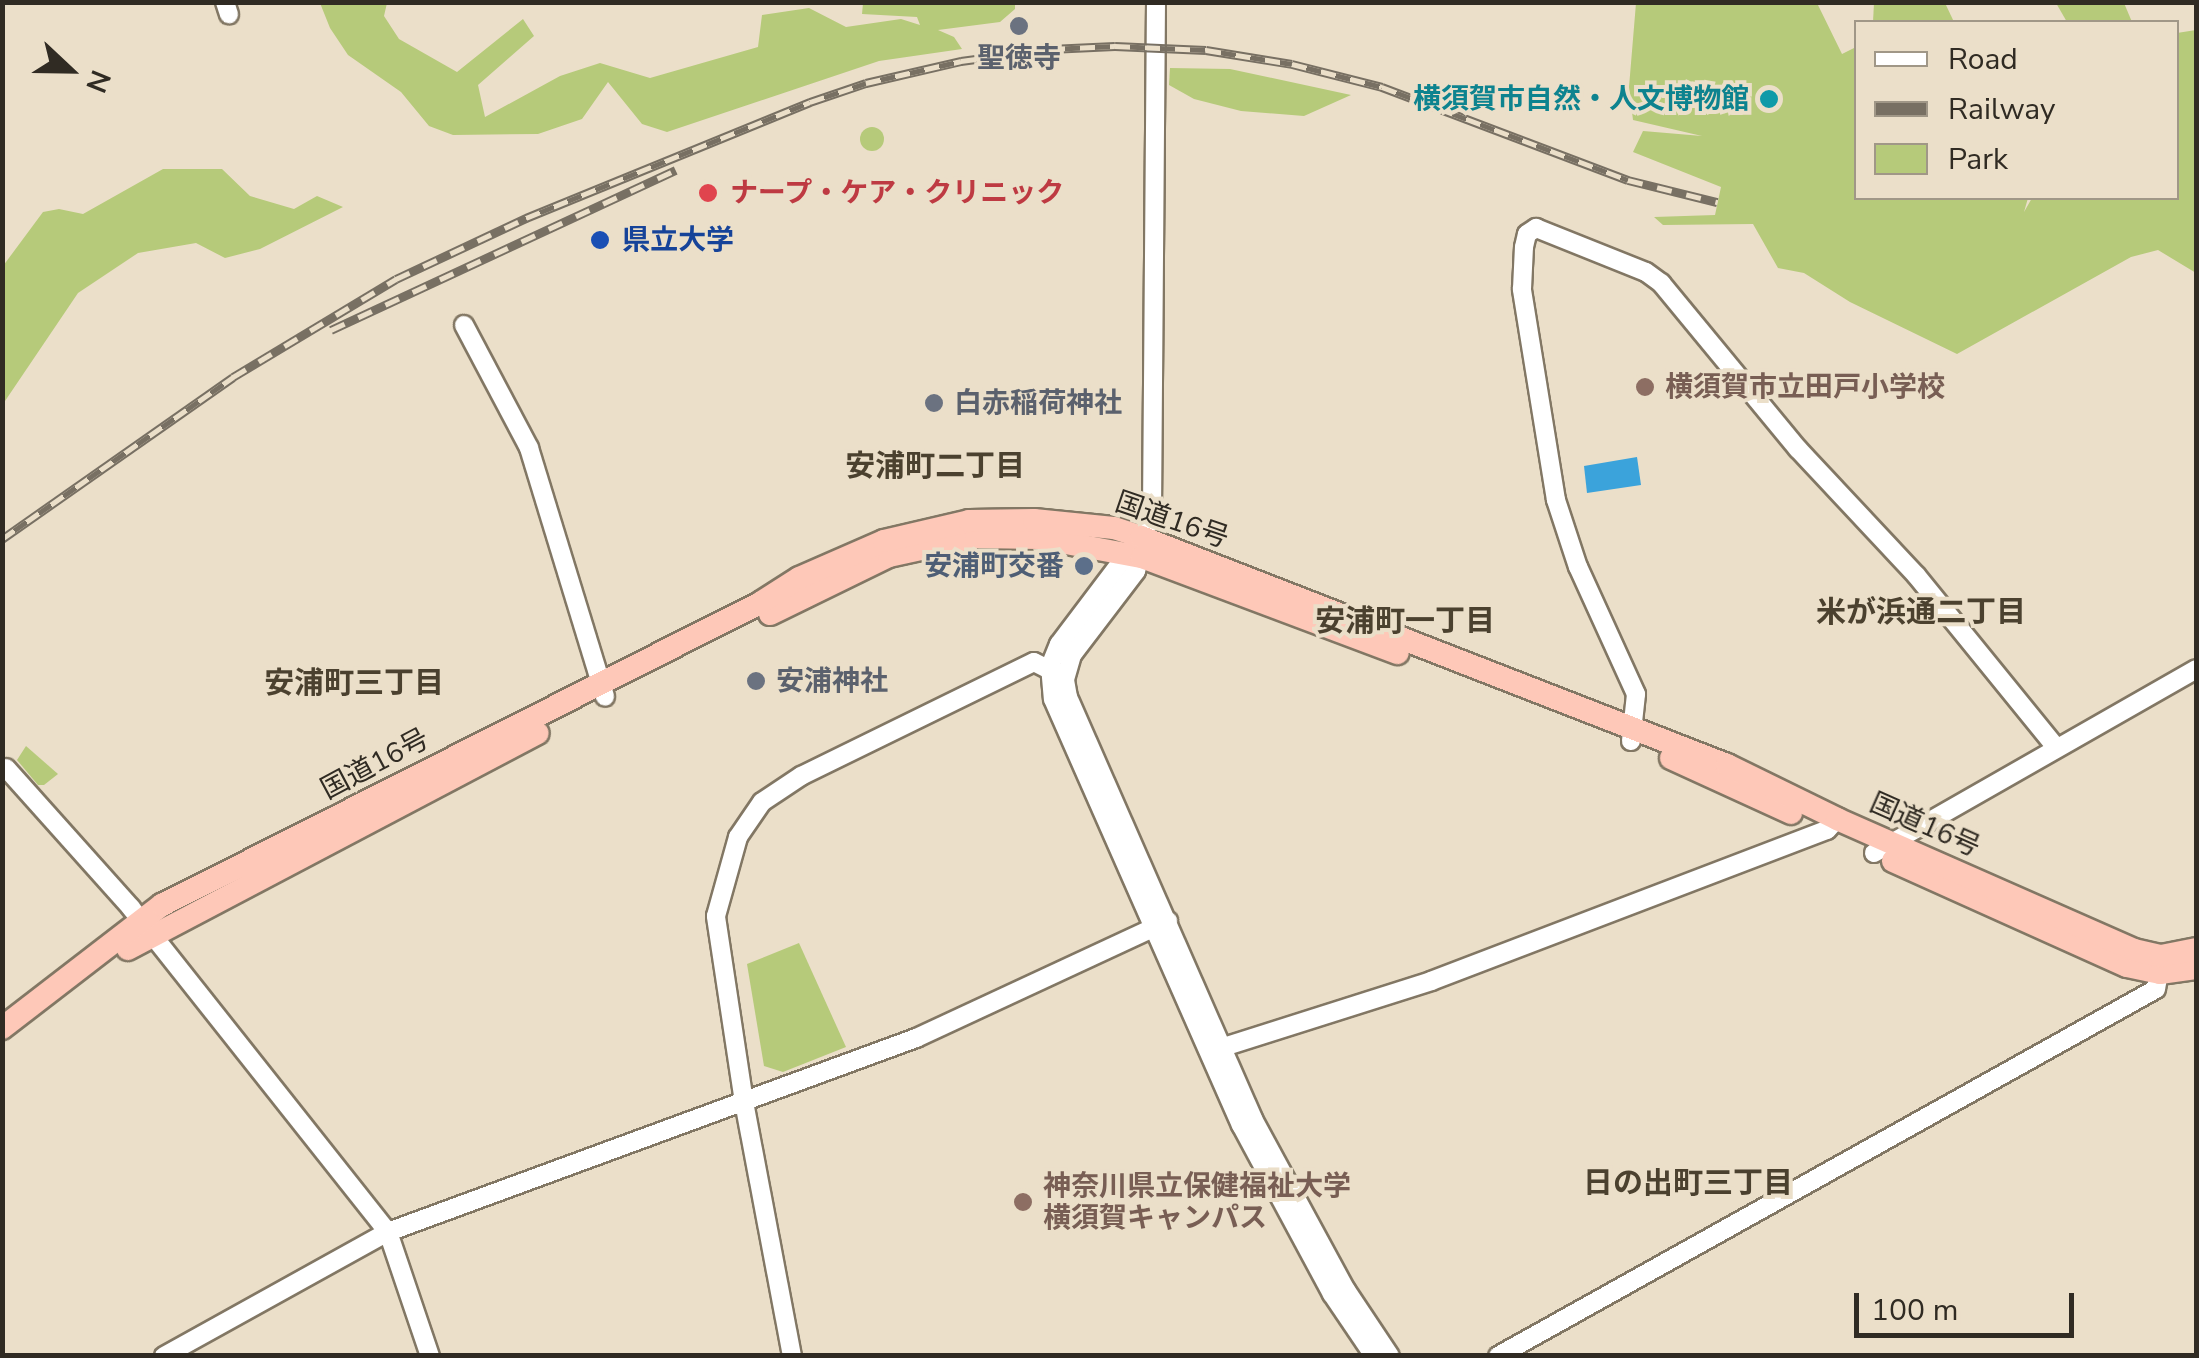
<!DOCTYPE html>
<meta charset="utf-8">
<style>
body{margin:0}
#map{position:relative;width:2199px;height:1358px;overflow:hidden;background:#ebdfc9;font-family:"Nunito Sans","Noto Sans JP",sans-serif}
div>[style]{position:absolute}
.green>*{inset:0;background:#b6ca7a}
.round{border-radius:50%}
.water>*{inset:0;background:#3ba3db}
.roads{filter:drop-shadow(2px 0 #827764) drop-shadow(-2px 0 #827764) drop-shadow(0 2px #827764) drop-shadow(0 -2px #827764)}
.tertiary>*{height:18px;margin:-9px;padding:0 9px;transform-origin:9px;border-radius:9px;background:#fff}
.trunk>*{height:22px;margin:-11px;padding:0 11px;transform-origin:11px;border-radius:11px;background:#fec8b8}
.rail>*{height:9px;margin-top:-4.5px;transform-origin:0;background:repeating-linear-gradient(90deg,#ebdfc9 0 15px,#787063 0 30px);box-sizing:border-box;border-block:2px solid #787063}
.dots>*{width:28px;height:28px;translate:-50% -50%;box-sizing:border-box;border:5px solid #ebdfc9;border-radius:50%}
span{translate:-50% -50%;white-space:nowrap;text-align:center;line-height:1.15;-webkit-text-stroke:8px #ebdfc9;paint-order:stroke}
.worship-label{font-size:28px;color:#5b616d;font-weight:700}
.left{translate:0 -50%;text-align:left}
.culture-label{font-size:28px;color:#0d838f;font-weight:700}
.right{translate:-100% -50%;text-align:right}
.health-label{font-size:28px;color:#be3a42;font-weight:700}
.transit-label{font-size:28px;color:#164399;font-weight:700}
.education-label{font-size:28px;color:#785e54;font-weight:700}
.street-label{font-size:28px;color:#302b23}
.service-label{font-size:28px;color:#4e5e75;font-weight:700}
.neighbourhood-label{font-size:30px;color:#4b412f;font-weight:700}
.frame{position:absolute;inset:0;border:5px solid #302b23;pointer-events:none}
.legend{position:absolute;left:1854px;top:20px;width:325px;height:180px;box-sizing:border-box;background:#ebdfc9;border:2px solid #a09787;margin:0;padding:12px 18px;list-style:none;font-size:30px;color:#302b23}
.legend li{display:flex;align-items:center;gap:20px;height:50px}
.legend b{width:50px;border:2px solid #a09787}
.north{position:absolute;left:20px;top:20px;width:100px;height:100px;-webkit-text-stroke:8px #ebdfc9;paint-order:stroke;rotate:112deg;font-size:28px;font-weight:700;line-height:40px;text-align:center;color:#302b23}
.north::after{content:'';display:block;margin:auto;width:35px;height:45px;background:#302b23;clip-path:polygon(50% 0,100% 100%,50% 72%,0 100%)}
.scale{position:absolute;left:1854px;top:1293px;width:220px;height:45px;box-sizing:border-box;border:5px solid #302b23;border-top:0;padding-left:12px;font-size:30px;line-height:35px;white-space:nowrap;color:#302b23;-webkit-text-stroke:8px #ebdfc9;paint-order:stroke}
</style>
<div id="map">
<div class="green">
<i style="clip-path:polygon(320px 3px,387px 3px,384px 16px,399px 39px,457px 72px,523px 19px,534px 36px,478px 85px,485px 117px,560px 76px,600px 63px,650px 78px,758px 47px,762px 15px,809px 8px,846px 27px,901px 19px,920px 25px,917px 17px,862px 14px,863px 3px,1015px 3px,1015px 9px,1000px 22px,938px 30px,954px 37px,962px 49px,879px 61px,667px 132px,642px 124px,608px 82px,582px 119px,538px 134px,453px 135px,429px 126px,401px 92px,348px 55px,330px 28px)"></i>
<i style="clip-path:polygon(1636px 3px,1817px 3px,1842px 54px,1856px 47px,1856px 198px,2028px 198px,2024px 212px,2032px 198px,2176px 198px,2177px 33px,2196px 30px,2196px 273px,2158px 250px,2131px 257px,1957px 354px,1850px 302px,1804px 273px,1778px 268px,1753px 224px,1663px 225px,1654px 217px,1715px 215px,1721px 187px,1633px 152px,1643px 131px,1702px 136px,1633px 120px,1629px 87px)"></i>
<i style="clip-path:polygon(1874px 3px,1945px 3px,1954px 22px,1873px 22px)"></i>
<i style="clip-path:polygon(2056px 3px,2124px 3px,2132px 22px,2067px 22px)"></i>
<i style="clip-path:polygon(1170px 68px,1230px 69px,1351px 95px,1304px 116px,1241px 111px,1194px 99px,1169px 85px)"></i>
<i class="round" style="left:860px;top:127px;width:24px;height:24px"></i>
<i style="clip-path:polygon(163px 169px,222px 169px,250px 196px,294px 209px,317px 196px,343px 207px,260px 249px,225px 258px,196px 243px,138px 253px,78px 293px,3px 404px,3px 266px,43px 212px,59px 209px,83px 214px)"></i>
<i style="clip-path:polygon(26px 746px,58px 774px,44px 785px,38px 785px,17px 760px)"></i>
<i style="clip-path:polygon(799px 943px,846px 1047px,783px 1072px,764px 1066px,747px 964px)"></i>
</div>
<div class="water">
<i style="clip-path:polygon(1637px 457px,1641px 485px,1587px 493px,1584px 466px)"></i>
</div>
<div class="roads">
<div class="tertiary">
<i style="left:225px;top:2px;width:13px;rotate:72deg"></i>
<i style="left:1156px;top:2px;width:504px;rotate:90.45deg"></i>
<i style="left:1152px;top:506px;width:67px;rotate:103.8deg"></i>
<i style="left:1136px;top:571px;width:106px;rotate:127.3deg"></i>
<i style="left:1072px;top:655px;width:26px;rotate:106deg"></i>
<i style="left:1065px;top:680px;width:17px;rotate:80deg"></i>
<i style="left:1068px;top:697px;width:461px;rotate:66.3deg"></i>
<i style="left:1253px;top:1119px;width:195px;rotate:61.5deg"></i>
<i style="left:1346px;top:1290px;width:79px;rotate:56.3deg"></i>
<i style="left:464px;top:325px;width:139px;rotate:62.1deg"></i>
<i style="left:529px;top:448px;width:260px;rotate:73deg"></i>
<i style="left:1134px;top:545px;width:124px;rotate:127.1deg"></i>
<i style="left:1059px;top:644px;width:24px;rotate:112deg"></i>
<i style="left:1050px;top:666px;width:33px;rotate:85deg"></i>
<i style="left:1053px;top:699px;width:466px;rotate:66.2deg"></i>
<i style="left:1241px;top:1125px;width:192px;rotate:61.7deg"></i>
<i style="left:1332px;top:1294px;width:75px;rotate:55.9deg"></i>
<i style="left:1631px;top:741px;width:47px;rotate:-83.9deg"></i>
<i style="left:1636px;top:694px;width:140px;rotate:-114.5deg"></i>
<i style="left:1578px;top:567px;width:71px;rotate:-108.2deg"></i>
<i style="left:1556px;top:500px;width:214px;rotate:-99.2deg"></i>
<i style="left:1522px;top:289px;width:42px;rotate:-87.3deg"></i>
<i style="left:1524px;top:247px;width:13px;rotate:-77deg"></i>
<i style="left:1527px;top:234px;width:11px;rotate:-34deg"></i>
<i style="left:1536px;top:228px;width:118px;rotate:21.8deg"></i>
<i style="left:1646px;top:272px;width:19px;rotate:36deg"></i>
<i style="left:1661px;top:283px;width:215px;rotate:50.5deg"></i>
<i style="left:1798px;top:449px;width:173px;rotate:46.9deg"></i>
<i style="left:1916px;top:575px;width:220px;rotate:50.9deg"></i>
<i style="left:6px;top:768px;width:188px;rotate:48.2deg"></i>
<i style="left:131px;top:908px;width:414px;rotate:51.6deg"></i>
<i style="left:388px;top:1232px;width:131px;rotate:71.3deg"></i>
<i style="left:1874px;top:853px;width:371px;rotate:-29.7deg"></i>
<i style="left:1214px;top:1050px;width:228px;rotate:-17.6deg"></i>
<i style="left:1431px;top:981px;width:424px;rotate:-20.9deg"></i>
<i style="left:1827px;top:830px;width:15px;rotate:-48deg"></i>
<i style="left:164px;top:1356px;width:256px;rotate:-29deg"></i>
<i style="left:388px;top:1232px;width:563px;rotate:-20.17deg"></i>
<i style="left:916px;top:1038px;width:278px;rotate:-24.9deg"></i>
<i style="left:792px;top:1356px;width:258px;rotate:-100.7deg"></i>
<i style="left:744px;top:1102px;width:188px;rotate:-98.6deg"></i>
<i style="left:716px;top:916px;width:82px;rotate:-74.4deg"></i>
<i style="left:738px;top:837px;width:42px;rotate:-55.6deg"></i>
<i style="left:762px;top:802px;width:47px;rotate:-33.7deg"></i>
<i style="left:801px;top:776px;width:259px;rotate:-26.1deg"></i>
<i style="left:1034px;top:662px;width:27px;rotate:27deg"></i>
<i style="left:1498px;top:1356px;width:753px;rotate:-29.15deg"></i>
<i style="left:2156px;top:989px;width:28px;rotate:-80deg"></i>
</div>
<div class="trunk">
<i style="left:770px;top:614px;width:132px;rotate:-26deg"></i>
<i style="left:889px;top:556px;width:89px;rotate:-12.3deg"></i>
<i style="left:976px;top:537px;width:63px;rotate:0.9deg"></i>
<i style="left:1039px;top:538px;width:105px;rotate:10.5deg"></i>
<i style="left:1142px;top:557px;width:273px;rotate:20.6deg"></i>
<i style="left:1671px;top:758px;width:132px;rotate:24.6deg"></i>
<i style="left:1893px;top:861px;width:256px;rotate:24.2deg"></i>
<i style="left:2127px;top:966px;width:34px;rotate:12deg"></i>
<i style="left:2160px;top:973px;width:36px;rotate:-8deg"></i>
<i style="left:128px;top:949px;width:463px;rotate:-27.8deg"></i>
<i style="left:2px;top:1028px;width:202px;rotate:-37.6deg"></i>
<i style="left:162px;top:905px;width:670px;rotate:-26.79deg"></i>
<i style="left:760px;top:603px;width:46px;rotate:-32.7deg"></i>
<i style="left:799px;top:578px;width:93px;rotate:-23.5deg"></i>
<i style="left:884px;top:541px;width:87px;rotate:-13.2deg"></i>
<i style="left:969px;top:521px;width:65px;rotate:-0.9deg"></i>
<i style="left:1034px;top:520px;width:80px;rotate:5.7deg"></i>
<i style="left:1114px;top:528px;width:28px;rotate:18deg"></i>
<i style="left:1141px;top:537px;width:629px;rotate:21.26deg"></i>
<i style="left:1727px;top:765px;width:123px;rotate:26.1deg"></i>
<i style="left:1837px;top:819px;width:325px;rotate:23.8deg"></i>
<i style="left:2134px;top:950px;width:28px;rotate:13deg"></i>
<i style="left:2161px;top:956px;width:36px;rotate:-11deg"></i>
</div>
</div>
<div class="rail">
<i style="left:331px;top:330px;width:380px;rotate:-24.9deg"></i>
<i style="left:2px;top:539px;width:282px;rotate:-35deg"></i>
<i style="left:233px;top:377px;width:190px;rotate:-31deg"></i>
<i style="left:396px;top:279px;width:144px;rotate:-25.1deg"></i>
<i style="left:526px;top:218px;width:307px;rotate:-22.2deg"></i>
<i style="left:810px;top:102px;width:59px;rotate:-18.7deg"></i>
<i style="left:866px;top:83px;width:98px;rotate:-13deg"></i>
<i style="left:961px;top:61px;width:90px;rotate:-7.7deg"></i>
<i style="left:1050px;top:49px;width:65px;rotate:-2.6deg"></i>
<i style="left:1115px;top:46px;width:91px;rotate:2.5deg"></i>
<i style="left:1206px;top:50px;width:87px;rotate:9.2deg"></i>
<i style="left:1292px;top:64px;width:93px;rotate:14.3deg"></i>
<i style="left:1382px;top:87px;width:263px;rotate:20.7deg"></i>
<i style="left:1628px;top:180px;width:92px;rotate:13.9deg"></i>
</div>
<div class="dots">
<i style="left:1019px;top:26px;background:#6b7280"></i>
<i style="left:1769px;top:99px;background:#0f9aa8"></i>
<i style="left:708px;top:193px;background:#e0444e"></i>
<i style="left:600px;top:240px;background:#1a4fb4"></i>
<i style="left:1645px;top:387px;background:#8d6e63"></i>
<i style="left:934px;top:403px;background:#6b7280"></i>
<i style="left:1084px;top:566px;background:#5c6f8a"></i>
<i style="left:756px;top:681px;background:#6b7280"></i>
<i style="left:1023px;top:1202px;background:#8d6e63"></i>
</div>
<div class="worship-label">
<span style="left:1019px;top:58px">聖徳寺</span>
<span class="left" style="left:954px;top:403px">白赤稲荷神社</span>
<span class="left" style="left:776px;top:681px">安浦神社</span>
</div>
<div class="culture-label">
<span class="right" style="left:1749px;top:99px">横須賀市自然・人文博物館</span>
</div>
<div class="health-label">
<span class="left" style="left:730px;top:193px">ナープ・ケア・クリニック</span>
</div>
<div class="transit-label">
<span class="left" style="left:622px;top:240px">県立大学</span>
</div>
<div class="education-label">
<span class="left" style="left:1665px;top:387px">横須賀市立田戸小学校</span>
<span class="left" style="left:1043px;top:1202px">神奈川県立保健福祉大学<br>横須賀キャンパス</span>
</div>
<div class="street-label">
<span style="left:1172px;top:520px;rotate:19deg">国道16号</span>
<span style="left:375px;top:764px;rotate:-28deg">国道16号</span>
<span style="left:1925px;top:825px;rotate:24deg">国道16号</span>
</div>
<div class="service-label">
<span class="right" style="left:1064px;top:566px">安浦町交番</span>
</div>
<div class="neighbourhood-label">
<span style="left:935px;top:467px">安浦町二丁目</span>
<span style="left:1921px;top:613px">米が浜通二丁目</span>
<span style="left:1405px;top:622px">安浦町一丁目</span>
<span style="left:354px;top:684px">安浦町三丁目</span>
<span style="left:1688px;top:1184px">日の出町三丁目</span>
</div>
<div class="frame"></div>
<ul class="legend">
<li><b style="height:12px;background:#fff"></b>Road</li>
<li><b style="height:12px;background:#787063"></b>Railway</li>
<li><b style="height:28px;background:#b6ca7a"></b>Park</li>
</ul>
<div class="north">N</div>
<div class="scale">100 m</div>
</div>
